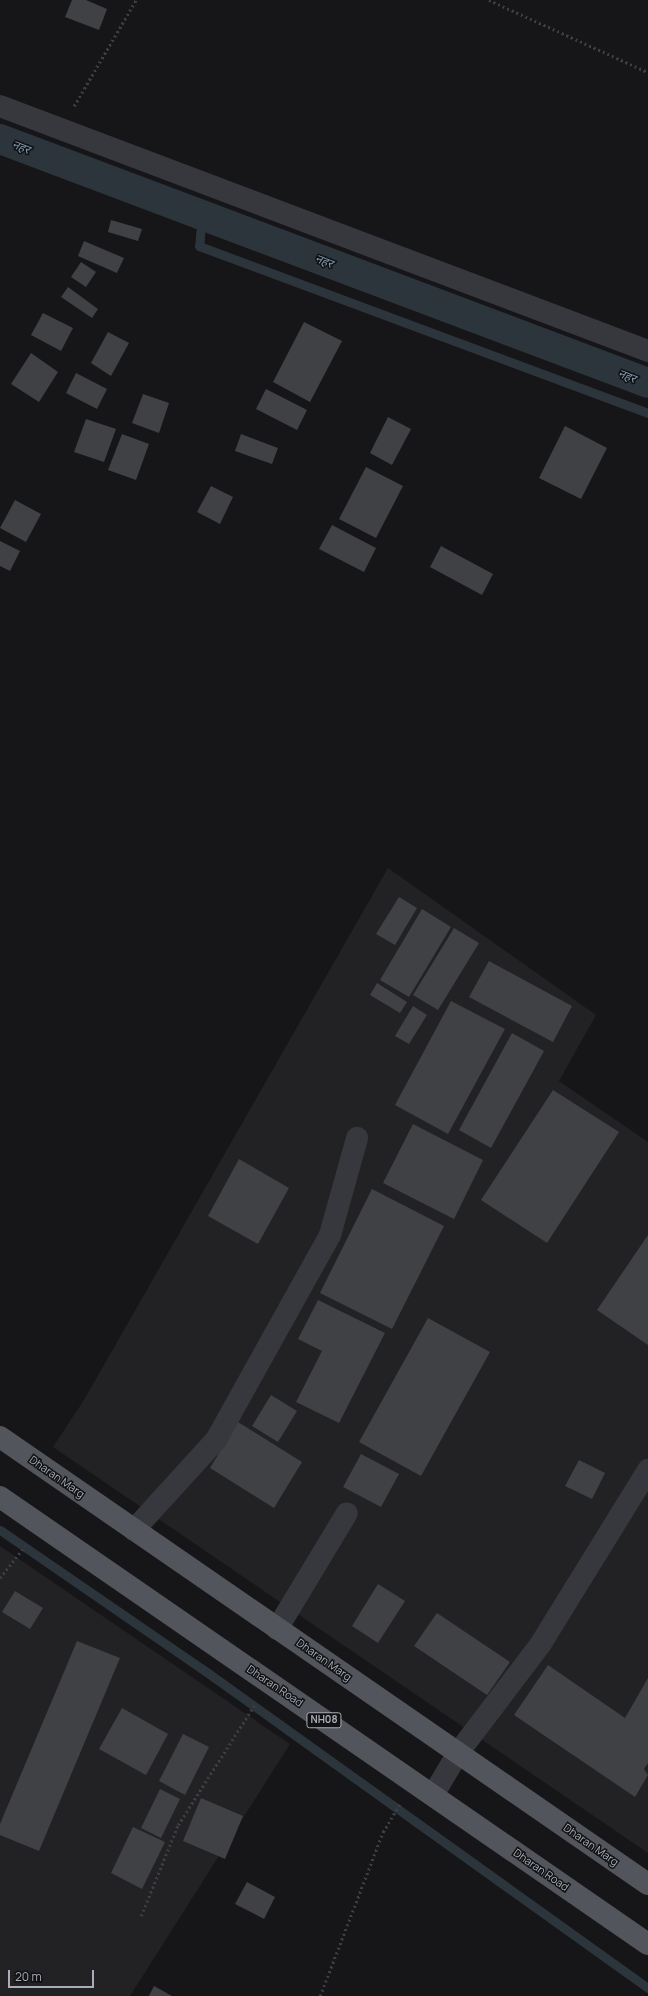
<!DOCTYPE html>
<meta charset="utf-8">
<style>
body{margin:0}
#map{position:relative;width:648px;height:1996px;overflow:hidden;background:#161618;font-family:Manrope,"Noto Sans Devanagari",sans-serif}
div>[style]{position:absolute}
.built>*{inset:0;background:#222225}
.stream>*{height:9px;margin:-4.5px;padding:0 4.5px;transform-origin:4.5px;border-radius:4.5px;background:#2c353c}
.canal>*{height:30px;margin:-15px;padding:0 15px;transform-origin:15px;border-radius:15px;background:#2c353c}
.building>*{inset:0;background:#404145}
.path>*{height:2.5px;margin-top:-1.25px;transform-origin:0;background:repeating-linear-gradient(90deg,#3d3f44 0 2px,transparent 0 5px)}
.street>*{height:22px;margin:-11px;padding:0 11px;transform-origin:11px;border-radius:11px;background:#37383d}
.primary>*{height:22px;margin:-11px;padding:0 11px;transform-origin:11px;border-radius:11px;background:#53555c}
span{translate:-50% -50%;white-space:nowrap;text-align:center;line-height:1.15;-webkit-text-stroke:3px #111113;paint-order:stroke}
.shield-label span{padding:1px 3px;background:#111113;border:1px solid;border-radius:3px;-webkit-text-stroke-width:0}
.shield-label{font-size:10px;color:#a8adb8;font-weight:700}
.street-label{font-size:11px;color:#a8adb8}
.water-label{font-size:12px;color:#7f9bb3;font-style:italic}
.scale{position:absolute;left:8px;top:1970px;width:86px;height:18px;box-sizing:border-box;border:2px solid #a8adb8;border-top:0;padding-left:5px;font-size:12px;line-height:14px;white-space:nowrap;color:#a8adb8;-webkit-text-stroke:3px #111113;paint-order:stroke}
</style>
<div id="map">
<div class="built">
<i style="clip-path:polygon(388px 868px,596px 1015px,559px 1081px,648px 1142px,648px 1853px,53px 1447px,84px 1400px)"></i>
<i style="clip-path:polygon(0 1546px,290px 1744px,130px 1996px,0 1996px)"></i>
</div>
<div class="stream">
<i style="left:202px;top:214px;width:32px;rotate:95deg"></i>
<i style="left:199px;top:246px;width:479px;rotate:20.4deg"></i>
<i style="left:0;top:1530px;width:244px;rotate:34.5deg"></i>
<i style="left:201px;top:1668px;width:550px;rotate:35.6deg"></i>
</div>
<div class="canal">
<i style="left:0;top:139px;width:692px;rotate:20.63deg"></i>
</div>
<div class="building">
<i style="clip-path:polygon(72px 0,86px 0,107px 9px,99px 30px,65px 17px)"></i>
<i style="clip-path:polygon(111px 220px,142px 229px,138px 241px,108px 232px)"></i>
<i style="clip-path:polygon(84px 241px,124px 258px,117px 273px,78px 256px)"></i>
<i style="clip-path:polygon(81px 262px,96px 272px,86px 287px,71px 277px)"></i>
<i style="clip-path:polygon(68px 287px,98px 309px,92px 318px,61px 297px)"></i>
<i style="clip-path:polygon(43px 313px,73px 328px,61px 351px,31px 335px)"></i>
<i style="clip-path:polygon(304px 322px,342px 341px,310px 402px,273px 382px)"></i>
<i style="clip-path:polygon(108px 332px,129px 343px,111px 376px,91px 363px)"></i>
<i style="clip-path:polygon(31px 353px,58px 372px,39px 402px,11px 384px)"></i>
<i style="clip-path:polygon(76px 373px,107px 389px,97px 409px,66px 393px)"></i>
<i style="clip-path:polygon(266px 389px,307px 410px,297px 430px,256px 409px)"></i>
<i style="clip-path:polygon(143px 394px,169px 403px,159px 433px,132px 423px)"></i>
<i style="clip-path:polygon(388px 417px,411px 429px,392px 465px,370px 453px)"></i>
<i style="clip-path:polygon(86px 419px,116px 429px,104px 462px,74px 452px)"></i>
<i style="clip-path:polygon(565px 426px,607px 448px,581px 499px,539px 478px)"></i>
<i style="clip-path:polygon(122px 434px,149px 444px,136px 480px,108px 470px)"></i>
<i style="clip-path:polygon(241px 434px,278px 448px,272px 464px,235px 451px)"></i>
<i style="clip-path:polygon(366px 467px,403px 486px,376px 538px,339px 519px)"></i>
<i style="clip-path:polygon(211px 486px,233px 497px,220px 524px,197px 512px)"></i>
<i style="clip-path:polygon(15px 500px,41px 514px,26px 542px,0 528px)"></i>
<i style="clip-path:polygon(332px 525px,376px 548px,364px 572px,319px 549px)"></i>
<i style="clip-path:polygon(0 541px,20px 551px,10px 571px,0 566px)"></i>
<i style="clip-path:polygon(441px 546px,493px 574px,482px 595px,430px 567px)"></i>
<i style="clip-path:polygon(399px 897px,417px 908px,395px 945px,376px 934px)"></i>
<i style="clip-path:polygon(422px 909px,451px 927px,409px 997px,380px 980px)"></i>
<i style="clip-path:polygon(454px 928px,479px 943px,438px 1010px,413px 995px)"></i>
<i style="clip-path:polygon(489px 961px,572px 1006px,553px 1042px,469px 997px)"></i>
<i style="clip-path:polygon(377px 983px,407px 1002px,400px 1013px,370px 995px)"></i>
<i style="clip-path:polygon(451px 1001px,505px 1029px,448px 1134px,395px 1105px)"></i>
<i style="clip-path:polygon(413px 1006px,427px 1015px,409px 1044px,395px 1036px)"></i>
<i style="clip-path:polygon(512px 1033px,544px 1051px,491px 1148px,459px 1130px)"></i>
<i style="clip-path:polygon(553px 1090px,619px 1132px,547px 1243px,481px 1200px)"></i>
<i style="clip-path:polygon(413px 1124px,483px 1160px,454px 1219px,383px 1183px)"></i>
<i style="clip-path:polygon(239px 1159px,289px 1188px,258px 1244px,208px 1216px)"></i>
<i style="clip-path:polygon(372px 1189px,444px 1226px,392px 1329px,320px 1293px)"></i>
<i style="clip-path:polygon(648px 1235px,648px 1345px,597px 1310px)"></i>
<i style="clip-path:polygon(318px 1300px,385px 1333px,339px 1423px,296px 1402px,322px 1351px,298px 1339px)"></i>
<i style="clip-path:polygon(428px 1318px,490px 1352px,421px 1476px,359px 1442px)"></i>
<i style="clip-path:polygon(271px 1395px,297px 1411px,278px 1442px,252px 1426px)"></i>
<i style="clip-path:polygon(238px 1422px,302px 1462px,274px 1508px,210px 1468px)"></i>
<i style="clip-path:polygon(361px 1454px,399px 1474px,381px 1507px,343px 1487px)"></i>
<i style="clip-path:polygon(579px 1460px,605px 1473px,592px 1499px,565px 1486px)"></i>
<i style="clip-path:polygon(378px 1584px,405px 1601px,378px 1643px,352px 1626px)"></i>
<i style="clip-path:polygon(15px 1591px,43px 1608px,30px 1629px,2px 1612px)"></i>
<i style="clip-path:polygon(437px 1613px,510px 1662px,487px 1695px,414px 1646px)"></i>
<i style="clip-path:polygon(77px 1641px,120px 1658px,39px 1851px,0 1835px,0 1824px)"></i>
<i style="clip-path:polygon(548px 1665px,625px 1718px,648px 1678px,648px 1763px,644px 1769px,648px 1775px,635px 1797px,514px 1715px)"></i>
<i style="clip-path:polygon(122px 1708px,168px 1734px,146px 1775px,99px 1749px)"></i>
<i style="clip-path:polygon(183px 1734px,209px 1747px,185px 1795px,159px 1781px)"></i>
<i style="clip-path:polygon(160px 1789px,180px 1799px,161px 1838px,141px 1828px)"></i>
<i style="clip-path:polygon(201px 1798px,243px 1816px,225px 1859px,183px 1841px)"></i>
<i style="clip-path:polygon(133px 1827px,165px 1842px,142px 1889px,111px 1873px)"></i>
<i style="clip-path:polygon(247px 1882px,275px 1897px,264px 1919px,235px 1904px)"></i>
<i style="clip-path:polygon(154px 1986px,172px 1996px,149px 1996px)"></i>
</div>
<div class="path">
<i style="left:489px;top:0;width:175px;rotate:24.4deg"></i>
<i style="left:74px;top:106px;width:123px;rotate:-59.7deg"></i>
<i style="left:0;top:1578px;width:41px;rotate:-52deg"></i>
<i style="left:141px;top:1916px;width:98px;rotate:-67.9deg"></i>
<i style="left:178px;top:1825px;width:143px;rotate:-57.5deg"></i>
<i style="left:320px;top:1996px;width:176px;rotate:-69deg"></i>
<i style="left:383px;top:1832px;width:33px;rotate:-59deg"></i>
</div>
<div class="street">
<i style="left:0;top:106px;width:693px;rotate:20.71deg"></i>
<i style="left:134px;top:1530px;width:122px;rotate:-47.7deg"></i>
<i style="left:216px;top:1440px;width:235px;rotate:-60.9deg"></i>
<i style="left:330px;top:1235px;width:101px;rotate:-74.4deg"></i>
<i style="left:277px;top:1629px;width:135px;rotate:-58.9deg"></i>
<i style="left:433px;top:1795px;width:49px;rotate:-59.2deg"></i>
<i style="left:458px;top:1753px;width:136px;rotate:-52.8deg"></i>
<i style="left:540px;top:1645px;width:206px;rotate:-58.3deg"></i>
</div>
<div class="primary">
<i style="left:0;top:1437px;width:787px;rotate:34.6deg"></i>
<i style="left:0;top:1497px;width:787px;rotate:34.6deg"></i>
</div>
<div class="shield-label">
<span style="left:324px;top:1720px">NH08</span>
</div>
<div class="street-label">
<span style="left:57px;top:1477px;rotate:35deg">Dharan Marg</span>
<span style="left:324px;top:1660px;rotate:35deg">Dharan Marg</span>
<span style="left:275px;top:1686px;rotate:34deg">Dharan Road</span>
<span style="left:591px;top:1845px;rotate:35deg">Dharan Marg</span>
<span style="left:541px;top:1870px;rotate:35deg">Dharan Road</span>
</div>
<div class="water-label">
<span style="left:21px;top:147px;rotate:21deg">नहर</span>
<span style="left:324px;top:261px;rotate:21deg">नहर</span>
<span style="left:627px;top:376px;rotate:21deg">नहर</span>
</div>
<div class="scale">20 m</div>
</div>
